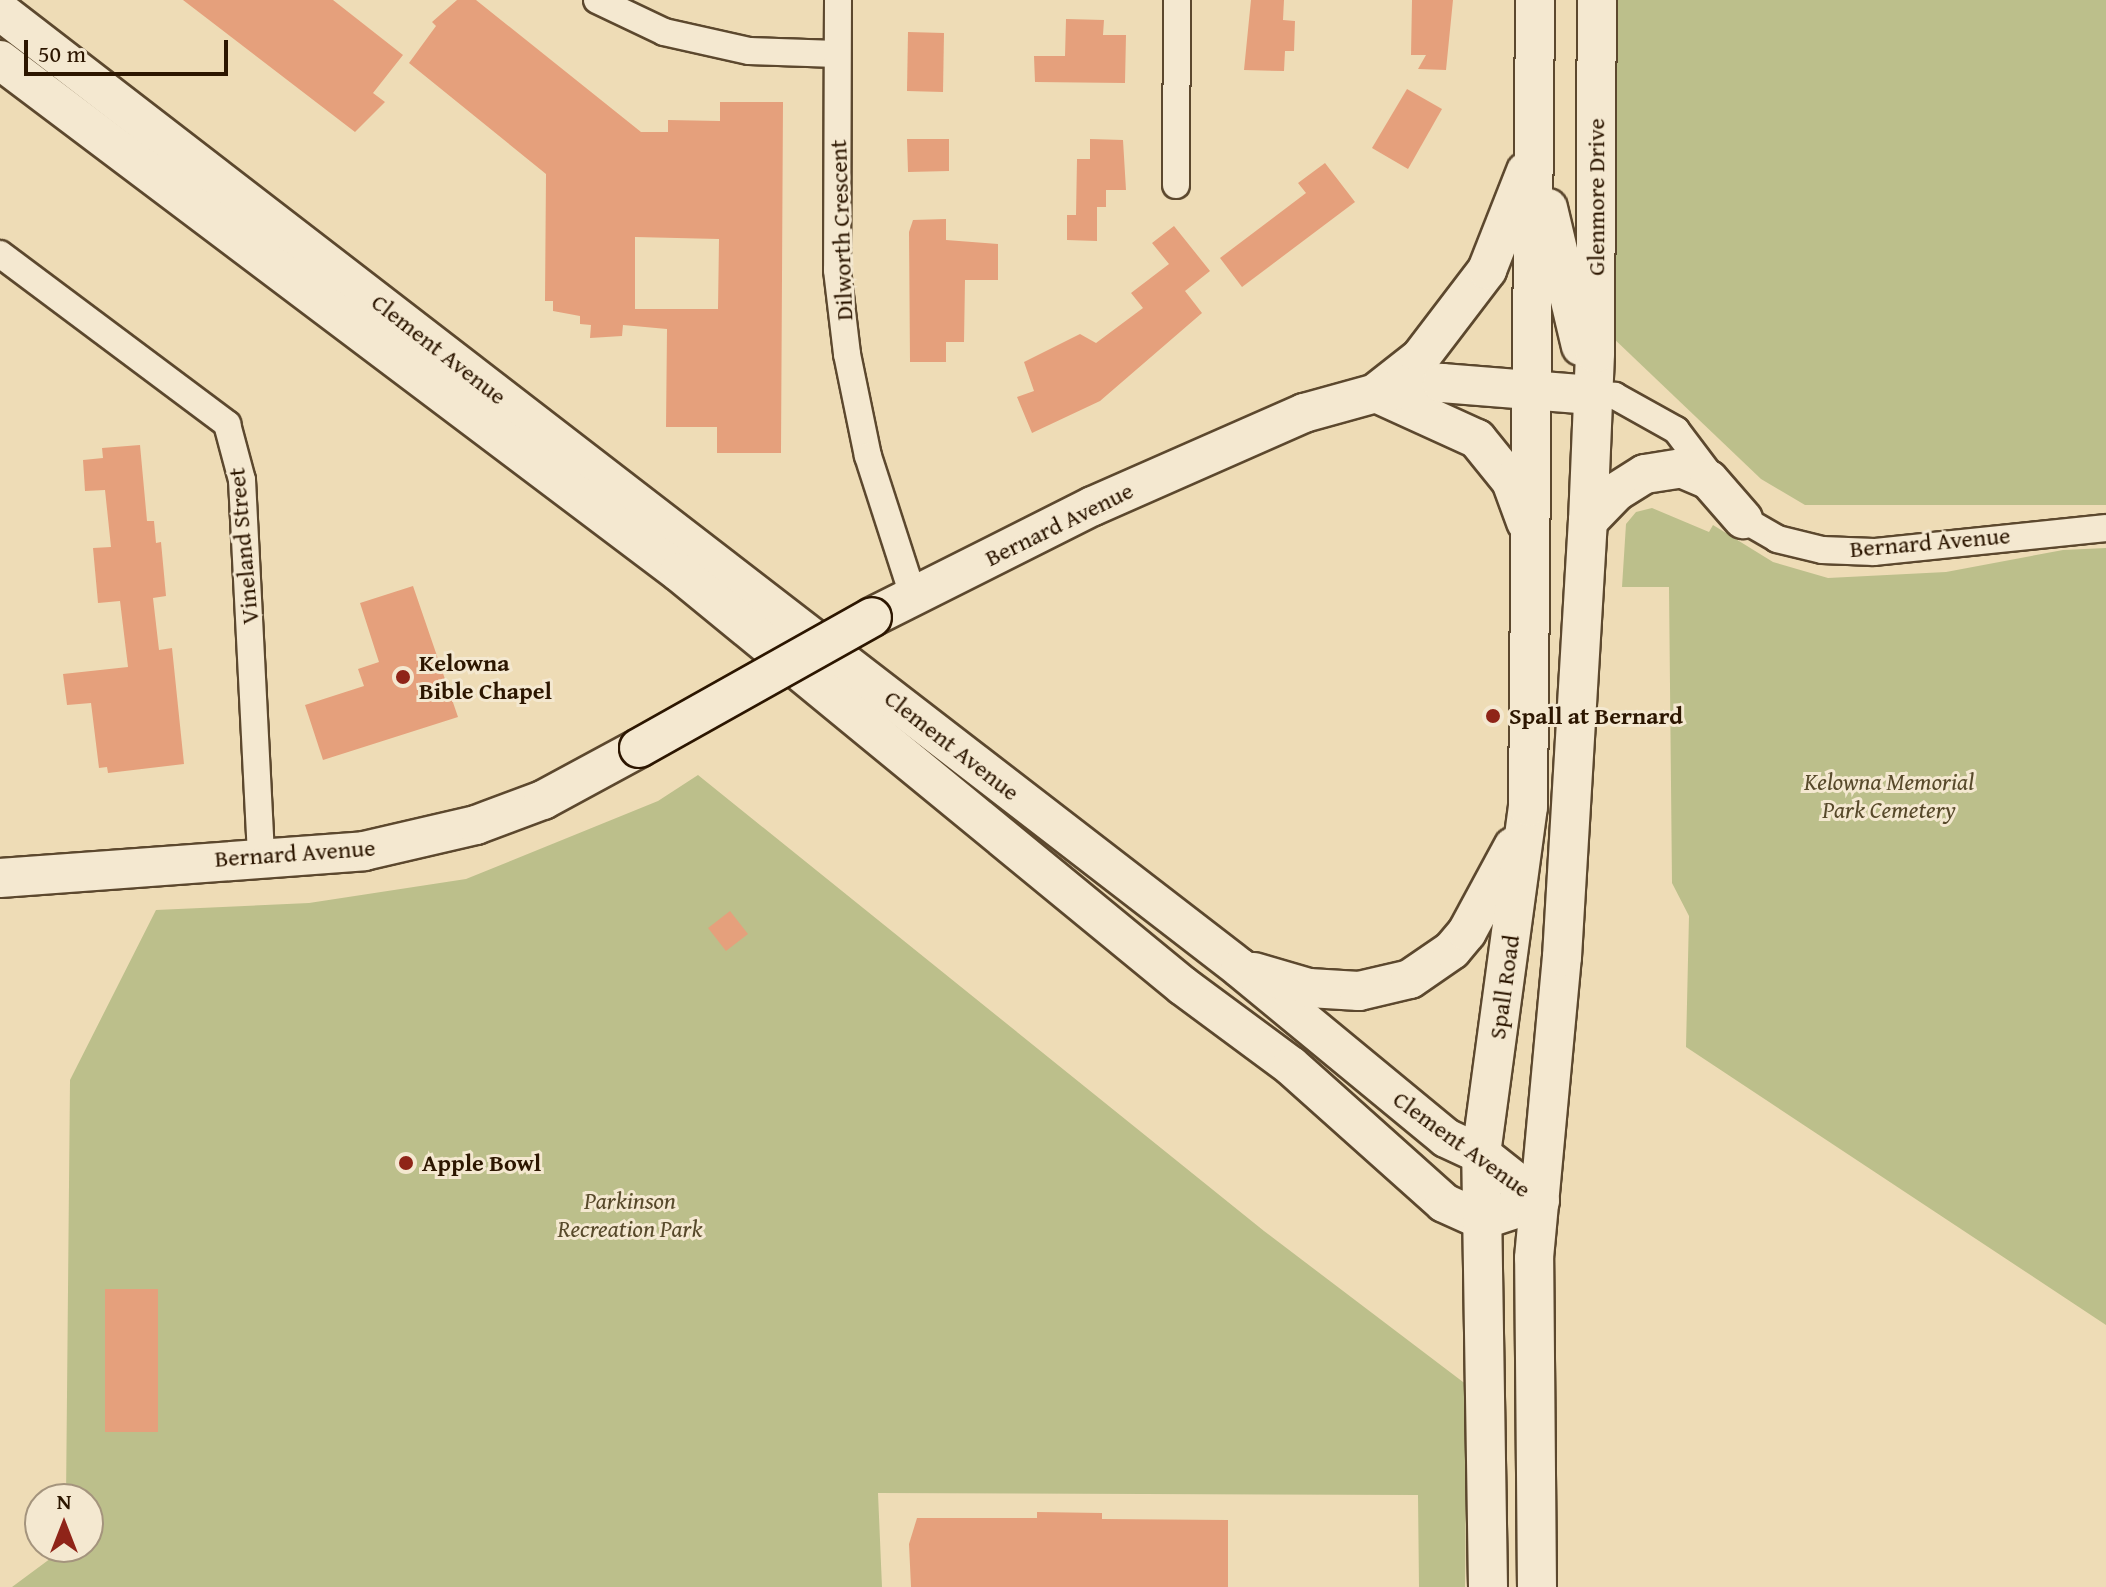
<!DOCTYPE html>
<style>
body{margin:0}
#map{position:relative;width:2106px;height:1587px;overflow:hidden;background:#eedcb6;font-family:"Gentium Book Plus",serif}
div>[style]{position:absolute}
.green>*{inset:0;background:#bcbf8b}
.building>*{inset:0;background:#e5a07c}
.roads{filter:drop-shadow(2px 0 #5c482e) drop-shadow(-2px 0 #5c482e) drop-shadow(0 2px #5c482e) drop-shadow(0 -2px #5c482e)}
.minor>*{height:26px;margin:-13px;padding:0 13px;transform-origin:13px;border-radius:13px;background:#f4e8d0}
.secondary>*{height:38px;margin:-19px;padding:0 19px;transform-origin:19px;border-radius:19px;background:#f4e8d0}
.bridges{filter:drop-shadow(2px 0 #2c1600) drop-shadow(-2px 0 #2c1600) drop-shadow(0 2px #2c1600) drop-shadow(0 -2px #2c1600)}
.secondary-bridge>*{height:38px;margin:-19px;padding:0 19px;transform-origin:19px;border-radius:19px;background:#f4e8d0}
.dots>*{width:22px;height:22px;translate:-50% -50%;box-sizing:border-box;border:4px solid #f4e8d0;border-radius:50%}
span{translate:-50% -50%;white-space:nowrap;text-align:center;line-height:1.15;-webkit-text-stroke:6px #f4e8d0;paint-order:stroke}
.street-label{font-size:24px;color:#2c1600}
.poi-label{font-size:24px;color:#2c1600;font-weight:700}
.left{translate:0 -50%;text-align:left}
.park-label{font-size:24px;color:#57492a;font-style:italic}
.north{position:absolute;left:24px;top:1483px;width:80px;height:80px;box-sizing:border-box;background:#f4e8d0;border:2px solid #a4947d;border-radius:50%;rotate:0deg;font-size:22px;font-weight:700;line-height:32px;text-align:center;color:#2c1600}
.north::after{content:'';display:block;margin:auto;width:28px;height:36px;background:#8f2418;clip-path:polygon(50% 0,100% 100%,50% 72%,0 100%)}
.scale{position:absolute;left:24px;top:40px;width:204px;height:36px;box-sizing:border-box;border:4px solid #2c1600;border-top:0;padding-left:10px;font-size:24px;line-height:28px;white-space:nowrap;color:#2c1600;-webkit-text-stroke:6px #f4e8d0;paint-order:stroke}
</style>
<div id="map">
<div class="green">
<i style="clip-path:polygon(1613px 0,2106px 0,2106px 505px,1805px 505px,1761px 479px,1610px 335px)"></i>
<i style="clip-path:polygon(1652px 508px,1709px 532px,1713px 525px,1773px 562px,1828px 578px,1946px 572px,2063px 550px,2106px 548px,2106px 1325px,1686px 1047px,1689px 916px,1672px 883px,1669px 587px,1622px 587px,1626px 524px,1636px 512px)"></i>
<i style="clip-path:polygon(698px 775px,1264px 1231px,1467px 1385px,1465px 1587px,1419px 1587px,1418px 1495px,878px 1493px,882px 1587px,12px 1587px,66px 1547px,88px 1547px,88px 1499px,66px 1499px,70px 1080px,156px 910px,309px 903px,466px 879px,658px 801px)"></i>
</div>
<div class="building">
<i style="clip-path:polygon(183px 0,333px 0,403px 55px,373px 93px,385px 102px,355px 132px)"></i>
<i style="clip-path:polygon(evenodd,457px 0,476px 0,641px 132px,668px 132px,668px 120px,720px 121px,720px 102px,783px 102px,781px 453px,717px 453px,717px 427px,666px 427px,667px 329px,623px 325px,622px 336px,590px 338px,591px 325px,580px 324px,580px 316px,553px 311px,553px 301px,545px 301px,546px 174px,409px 63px,436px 26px,432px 22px,457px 0,635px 237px,719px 239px,718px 309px,635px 309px,635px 237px)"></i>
<i style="clip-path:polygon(1251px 0,1284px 0,1283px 20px,1295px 21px,1294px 51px,1285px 51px,1284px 71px,1244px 70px)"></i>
<i style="clip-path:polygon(1412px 0,1453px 0,1446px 70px,1418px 69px,1426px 55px,1411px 55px)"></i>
<i style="clip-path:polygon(1066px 19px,1104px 20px,1103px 35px,1126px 35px,1125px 83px,1035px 82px,1034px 56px,1065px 56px)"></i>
<i style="clip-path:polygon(908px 32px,944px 33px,943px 92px,907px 91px)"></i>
<i style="clip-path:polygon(1407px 89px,1442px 109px,1408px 169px,1372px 148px)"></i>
<i style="clip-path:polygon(907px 139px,949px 139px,949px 171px,908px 172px)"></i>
<i style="clip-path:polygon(1090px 139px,1123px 140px,1126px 190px,1106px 190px,1106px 207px,1097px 207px,1097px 241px,1067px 240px,1067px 215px,1076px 215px,1077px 159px,1090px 159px)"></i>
<i style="clip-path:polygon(1325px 163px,1355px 202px,1242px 287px,1220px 258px,1306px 193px,1298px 183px)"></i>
<i style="clip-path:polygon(946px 219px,946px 240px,998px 244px,998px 280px,965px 280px,964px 342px,946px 342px,946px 362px,910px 362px,909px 232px,913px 220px)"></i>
<i style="clip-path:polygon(1174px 226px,1210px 271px,1185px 291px,1202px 313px,1100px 401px,1032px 433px,1017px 397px,1034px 391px,1024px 362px,1080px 334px,1096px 343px,1143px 308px,1131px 293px,1169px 264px,1152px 243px)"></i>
<i style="clip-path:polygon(140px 445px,147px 521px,154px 521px,156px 543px,161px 542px,166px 596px,153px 598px,159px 650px,172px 648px,184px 764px,108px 773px,107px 767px,99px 768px,91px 703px,67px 705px,63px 674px,128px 667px,120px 601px,98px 603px,93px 548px,111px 547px,105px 490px,85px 491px,83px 460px,103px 458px,102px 448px)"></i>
<i style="clip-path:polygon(413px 586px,458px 717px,323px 760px,305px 705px,364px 686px,358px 669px,379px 662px,360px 603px)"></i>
<i style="clip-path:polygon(730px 911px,748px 934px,726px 951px,708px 928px)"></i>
<i style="clip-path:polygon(105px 1289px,158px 1289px,158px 1432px,105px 1432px)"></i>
<i style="clip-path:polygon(1037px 1512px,1102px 1513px,1102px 1519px,1228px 1520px,1228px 1587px,911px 1587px,909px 1544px,917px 1518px,1037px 1518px)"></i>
</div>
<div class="roads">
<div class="minor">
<i style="left:597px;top:0;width:74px;rotate:25.5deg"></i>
<i style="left:664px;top:32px;width:87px;rotate:12.6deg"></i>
<i style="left:749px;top:51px;width:88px;rotate:2deg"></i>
<i style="left:838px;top:0;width:270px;rotate:90.2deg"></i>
<i style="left:837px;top:270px;width:85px;rotate:83.2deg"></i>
<i style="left:847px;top:354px;width:104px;rotate:78.4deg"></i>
<i style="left:868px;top:456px;width:146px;rotate:72.1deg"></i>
<i style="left:1176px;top:185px;width:185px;rotate:-89.7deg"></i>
<i style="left:0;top:254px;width:284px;rotate:36.8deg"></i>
<i style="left:227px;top:424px;width:58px;rotate:75deg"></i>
<i style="left:242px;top:480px;width:376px;rotate:87.1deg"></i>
<i style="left:1592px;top:395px;width:23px;rotate:2deg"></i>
<i style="left:1615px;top:396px;width:70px;rotate:29.1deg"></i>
<i style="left:1676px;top:430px;width:111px;rotate:53deg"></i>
<i style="left:1743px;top:519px;width:39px;rotate:30deg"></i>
<i style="left:1777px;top:539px;width:46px;rotate:13.7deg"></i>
<i style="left:1822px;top:550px;width:52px;rotate:2.2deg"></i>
<i style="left:1874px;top:552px;width:233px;rotate:-5.9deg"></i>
</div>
<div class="secondary">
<i style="left:0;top:11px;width:1566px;rotate:37.66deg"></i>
<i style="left:1240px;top:968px;width:267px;rotate:39.5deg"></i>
<i style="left:1446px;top:1138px;width:38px;rotate:25deg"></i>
<i style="left:1481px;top:1154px;width:75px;rotate:38.5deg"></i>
<i style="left:0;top:60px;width:850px;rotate:37.02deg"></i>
<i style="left:679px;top:572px;width:652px;rotate:39.4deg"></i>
<i style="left:1183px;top:986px;width:134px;rotate:36.5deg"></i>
<i style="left:1291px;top:1066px;width:205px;rotate:41.8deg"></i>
<i style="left:1444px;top:1203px;width:42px;rotate:24.1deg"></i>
<i style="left:1482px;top:1220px;width:61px;rotate:-18.1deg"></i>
<i style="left:1548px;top:208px;width:142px;rotate:76.6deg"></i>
<i style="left:1378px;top:391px;width:53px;rotate:-38.2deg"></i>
<i style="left:1420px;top:358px;width:111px;rotate:-52.7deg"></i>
<i style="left:1487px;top:270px;width:106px;rotate:-68.5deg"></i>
<i style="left:1376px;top:393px;width:111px;rotate:24.5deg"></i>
<i style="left:1477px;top:439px;width:54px;rotate:51deg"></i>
<i style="left:1511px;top:481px;width:44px;rotate:69.9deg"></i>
<i style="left:1588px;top:521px;width:40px;rotate:-46deg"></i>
<i style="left:1616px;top:492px;width:34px;rotate:-32deg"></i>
<i style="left:1645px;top:474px;width:36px;rotate:-9deg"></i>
<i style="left:1681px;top:468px;width:30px;rotate:23deg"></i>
<i style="left:1709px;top:480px;width:52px;rotate:48.9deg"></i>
<i style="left:872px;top:617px;width:247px;rotate:-26.7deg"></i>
<i style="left:1093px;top:506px;width:231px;rotate:-23.8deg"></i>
<i style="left:1304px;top:413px;width:75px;rotate:-15.5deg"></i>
<i style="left:1376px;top:393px;width:67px;rotate:-8.6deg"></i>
<i style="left:1442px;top:383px;width:150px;rotate:4.6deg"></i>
<i style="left:0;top:878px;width:365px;rotate:-4.2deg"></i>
<i style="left:364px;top:851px;width:115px;rotate:-13.1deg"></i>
<i style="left:476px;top:825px;width:72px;rotate:-20.5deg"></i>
<i style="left:543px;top:800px;width:109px;rotate:-28.4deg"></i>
<i style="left:1254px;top:972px;width:57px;rotate:16.2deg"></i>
<i style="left:1309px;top:988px;width:50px;rotate:3.4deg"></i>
<i style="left:1359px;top:991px;width:52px;rotate:-13.2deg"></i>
<i style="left:1410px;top:979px;width:51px;rotate:-34.6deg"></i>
<i style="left:1452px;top:950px;width:23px;rotate:-50deg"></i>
<i style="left:1467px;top:932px;width:97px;rotate:-61.6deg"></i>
<i style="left:1488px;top:1587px;width:433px;rotate:-90.9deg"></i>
<i style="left:1481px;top:1154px;width:350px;rotate:-82.3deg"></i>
<i style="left:1528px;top:807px;width:807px;rotate:-89.5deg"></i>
<i style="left:1537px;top:1587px;width:329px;rotate:-90.5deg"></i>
<i style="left:1534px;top:1258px;width:302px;rotate:-84.7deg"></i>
<i style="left:1562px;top:957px;width:437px;rotate:-86.6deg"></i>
<i style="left:1588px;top:521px;width:168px;rotate:-87.6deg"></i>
<i style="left:1595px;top:353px;width:353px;rotate:-89.7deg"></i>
</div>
</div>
<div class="bridges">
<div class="secondary-bridge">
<i style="left:639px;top:748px;width:267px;rotate:-29.3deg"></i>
</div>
</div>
<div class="dots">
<i style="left:403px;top:677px;background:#8f2418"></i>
<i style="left:1493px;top:716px;background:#8f2418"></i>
<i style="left:406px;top:1163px;background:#8f2418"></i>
</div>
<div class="street-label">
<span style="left:1596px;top:197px;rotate:-90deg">Glenmore Drive</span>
<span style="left:841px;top:230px;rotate:-92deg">Dilworth Crescent</span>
<span style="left:439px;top:349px;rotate:38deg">Clement Avenue</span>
<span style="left:1059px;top:524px;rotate:-26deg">Bernard Avenue</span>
<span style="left:1930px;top:542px;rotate:-5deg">Bernard Avenue</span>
<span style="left:243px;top:546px;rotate:-95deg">Vineland Street</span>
<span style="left:952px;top:745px;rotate:38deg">Clement Avenue</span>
<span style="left:295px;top:853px;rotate:-4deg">Bernard Avenue</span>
<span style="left:1504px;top:987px;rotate:-82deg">Spall Road</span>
<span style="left:1462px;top:1144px;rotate:36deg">Clement Avenue</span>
</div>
<div class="poi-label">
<span class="left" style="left:419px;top:677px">Kelowna<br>Bible Chapel</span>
<span class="left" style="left:1509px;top:716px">Spall at Bernard</span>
<span class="left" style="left:422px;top:1163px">Apple Bowl</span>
</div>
<div class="park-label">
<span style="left:1889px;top:796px">Kelowna Memorial<br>Park Cemetery</span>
<span style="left:630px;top:1215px">Parkinson<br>Recreation Park</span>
</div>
<div class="north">N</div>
<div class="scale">50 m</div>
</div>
